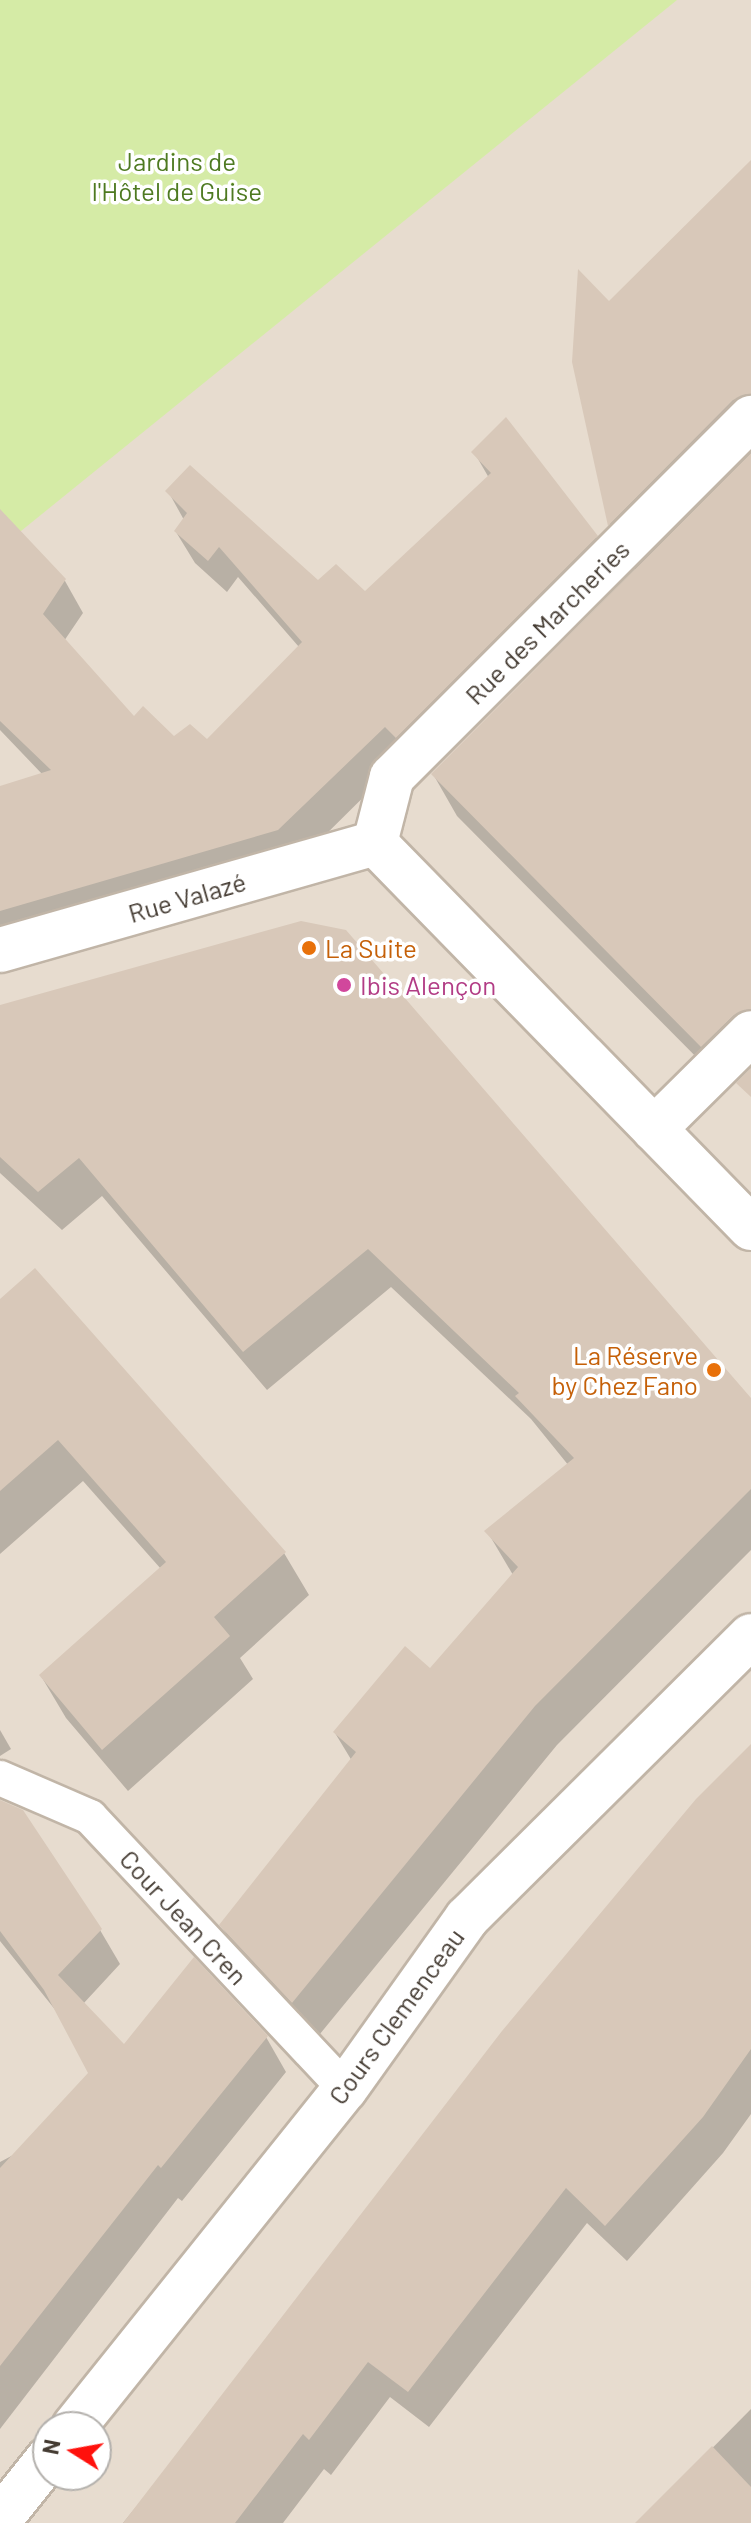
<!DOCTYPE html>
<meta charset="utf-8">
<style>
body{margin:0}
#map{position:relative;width:751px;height:2523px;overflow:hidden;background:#f3ebe2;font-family:Barlow,sans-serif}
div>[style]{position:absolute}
.residential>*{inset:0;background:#e7dccf}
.green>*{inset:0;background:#d5eba6}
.shadow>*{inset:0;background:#0003}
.building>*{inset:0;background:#d8c8b9}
.roads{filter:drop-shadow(2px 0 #c1b5a7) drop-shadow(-2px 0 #c1b5a7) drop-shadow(0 2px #c1b5a7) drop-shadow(0 -2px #c1b5a7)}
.service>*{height:34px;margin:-17px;padding:0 17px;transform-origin:17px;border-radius:17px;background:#fff}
.minor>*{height:44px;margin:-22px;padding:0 22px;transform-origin:22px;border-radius:22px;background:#fff}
.tertiary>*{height:44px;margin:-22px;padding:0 22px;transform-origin:22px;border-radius:22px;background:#fff}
.dots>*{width:22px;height:22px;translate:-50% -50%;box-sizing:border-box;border:4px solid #fff;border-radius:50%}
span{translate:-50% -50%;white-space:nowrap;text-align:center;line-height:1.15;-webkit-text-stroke:7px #fff;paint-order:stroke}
.park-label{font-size:26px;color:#4e7a21}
.street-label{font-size:26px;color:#443b32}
.food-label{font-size:26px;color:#c56008}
.left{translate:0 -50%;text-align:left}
.right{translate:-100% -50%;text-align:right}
.hotel-label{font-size:26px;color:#b23c85}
.north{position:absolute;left:32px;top:2411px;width:80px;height:80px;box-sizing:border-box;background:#fff;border:2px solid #b4b1ad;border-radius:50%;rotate:281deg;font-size:22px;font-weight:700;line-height:32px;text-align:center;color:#443b32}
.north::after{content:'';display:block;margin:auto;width:28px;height:36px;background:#ff110c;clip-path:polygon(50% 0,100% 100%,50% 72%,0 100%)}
</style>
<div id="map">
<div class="residential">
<i style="clip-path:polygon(evenodd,0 0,751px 0,751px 2523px,0 2523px,0 0,48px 2427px,96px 2427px,96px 2475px,48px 2475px,48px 2427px)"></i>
</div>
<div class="green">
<i style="clip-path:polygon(0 0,677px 0,0 548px)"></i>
</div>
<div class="shadow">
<i style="clip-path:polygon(751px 163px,751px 1068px,726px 1087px,457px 816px,433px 774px,635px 569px,610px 525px,574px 362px,609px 304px)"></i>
<i style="clip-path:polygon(474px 452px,596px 537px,615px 569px,404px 757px,301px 859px,0 946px,0 788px,43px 775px,0 730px,0 555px,65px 581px,83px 613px,64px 641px,134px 719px,174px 739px,207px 742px,299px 647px,238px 577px,227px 592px,195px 563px,176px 532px,184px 520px,168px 491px,318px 583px,365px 594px,489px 478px)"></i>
<i style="clip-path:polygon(0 1006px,751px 1399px,751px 1550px,557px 1745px,315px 2040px,244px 1964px,221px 1925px,352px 1761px,335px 1733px,430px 1671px,513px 1575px,487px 1531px,569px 1466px,531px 1419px,391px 1287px,267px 1390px,102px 1196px,62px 1230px,0 1173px)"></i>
<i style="clip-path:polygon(0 1301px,284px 1553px,309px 1595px,240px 1658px,253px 1679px,128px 1791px,66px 1718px,41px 1676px,161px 1569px,83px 1481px,0 1554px)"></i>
<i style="clip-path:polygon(0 1730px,11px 1749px,0 1756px)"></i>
<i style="clip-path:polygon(751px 1748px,751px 2114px,723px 2153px,627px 2261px,587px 2223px,429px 2427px,390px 2397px,331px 2475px,324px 2469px,283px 2523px,123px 2523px)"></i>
<i style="clip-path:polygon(0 1823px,100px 1930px,120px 1964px,83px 2004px,125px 2047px,266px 2037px,286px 2072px,182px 2201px,178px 2198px,0 2429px,0 2162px,17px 2153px,91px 2074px,61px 2017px,0 1941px)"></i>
<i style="clip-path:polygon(751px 2409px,751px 2523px,670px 2523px,658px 2503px)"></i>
</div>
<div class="building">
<i style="clip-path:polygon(751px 160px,751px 394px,733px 400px,608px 526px,572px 362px,578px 269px,609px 301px)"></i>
<i style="clip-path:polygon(506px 417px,598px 536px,396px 738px,385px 727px,278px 830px,0 911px,0 786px,51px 770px,0 721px,0 509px,66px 579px,43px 614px,134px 716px,143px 706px,174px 736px,190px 724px,207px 739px,302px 642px,219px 547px,208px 561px,174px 531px,187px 513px,165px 491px,190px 465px,318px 580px,336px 564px,365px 591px,491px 473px,471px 452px)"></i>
<i style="clip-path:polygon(751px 453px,751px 1009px,734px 1015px,701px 1047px,431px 774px)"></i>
<i style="clip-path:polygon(301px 921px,346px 930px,751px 1398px,751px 1489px,535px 1706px,292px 2003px,219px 1925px,356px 1752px,333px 1732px,405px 1646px,430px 1668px,518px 1567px,484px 1531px,574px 1458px,515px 1396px,519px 1393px,368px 1249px,243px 1352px,79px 1158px,38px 1192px,0 1157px,0 1005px)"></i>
<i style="clip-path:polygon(751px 1068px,751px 1097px,736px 1083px)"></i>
<i style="clip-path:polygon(35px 1268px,286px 1552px,214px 1617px,230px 1636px,102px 1750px,39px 1675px,166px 1562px,58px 1440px,0 1491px,0 1299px)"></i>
<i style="clip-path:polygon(751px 1744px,751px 2049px,703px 2117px,605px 2226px,566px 2188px,408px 2392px,368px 2362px,309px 2440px,303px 2434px,235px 2523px,123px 2523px,502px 2031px,696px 1799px)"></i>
<i style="clip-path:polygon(0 1800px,23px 1810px,102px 1929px,58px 1975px,124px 2044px,194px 1957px,268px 2036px,161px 2168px,158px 2165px,0 2366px,0 2168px,88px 2073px,44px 1990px,0 1931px)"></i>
<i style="clip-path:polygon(712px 2446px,751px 2487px,751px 2523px,635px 2523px)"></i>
</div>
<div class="roads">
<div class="service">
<i style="left:0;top:1778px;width:98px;rotate:23.4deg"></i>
<i style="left:90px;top:1817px;width:373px;rotate:46.8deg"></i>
</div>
<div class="minor">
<i style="left:375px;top:843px;width:68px;rotate:-75.6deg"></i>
<i style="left:392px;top:777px;width:508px;rotate:-45deg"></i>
<i style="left:375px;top:843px;width:538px;rotate:45.68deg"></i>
<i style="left:0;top:950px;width:390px;rotate:-15.9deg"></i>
<i style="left:654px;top:1129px;width:136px;rotate:-44.7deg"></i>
</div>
<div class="tertiary">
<i style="left:74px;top:2427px;width:433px;rotate:-51.3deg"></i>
<i style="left:345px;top:2089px;width:210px;rotate:-54.5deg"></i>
<i style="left:467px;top:1918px;width:400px;rotate:-44.8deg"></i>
<i style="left:0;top:2519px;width:77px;rotate:-51.3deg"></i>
</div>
</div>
<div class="dots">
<i style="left:309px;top:948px;background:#e8710a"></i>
<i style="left:344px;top:985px;background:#d1479c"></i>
<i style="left:714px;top:1370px;background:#e8710a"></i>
</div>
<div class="park-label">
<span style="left:177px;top:176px">Jardins de<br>l'Hôtel de Guise</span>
</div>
<div class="street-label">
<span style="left:547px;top:622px;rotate:-45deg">Rue des Marcheries</span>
<span style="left:187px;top:897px;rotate:-16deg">Rue Valazé</span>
<span style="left:184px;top:1917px;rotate:47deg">Cour Jean Cren</span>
<span style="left:396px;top:2016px;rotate:-54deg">Cours Clemenceau</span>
</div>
<div class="food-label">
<span class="left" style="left:325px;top:948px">La Suite</span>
<span class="right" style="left:698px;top:1370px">La Réserve<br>by Chez Fano</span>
</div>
<div class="hotel-label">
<span class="left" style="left:360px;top:985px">Ibis Alençon</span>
</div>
<div class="north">N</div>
</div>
